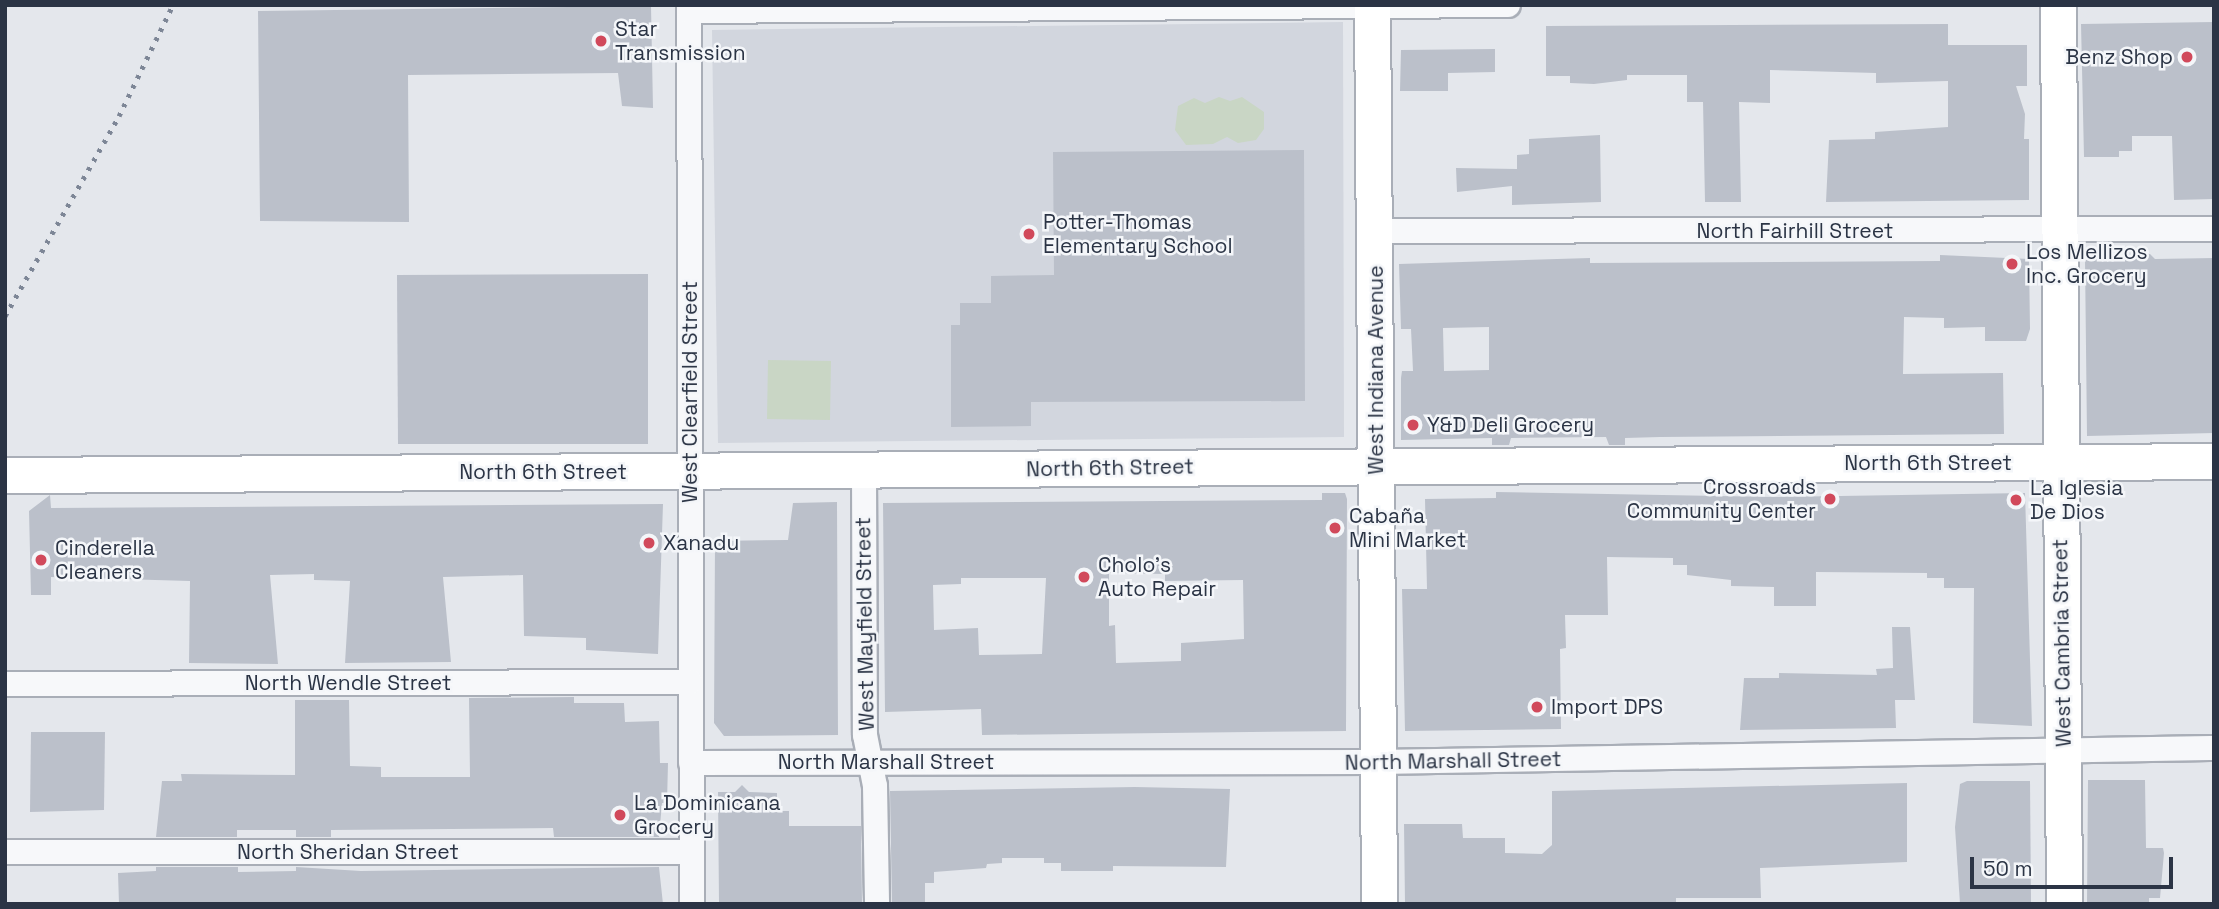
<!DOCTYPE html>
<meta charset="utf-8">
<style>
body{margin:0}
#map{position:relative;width:2219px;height:909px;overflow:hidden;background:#e4e7ec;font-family:"Space Grotesk",sans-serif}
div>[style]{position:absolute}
.built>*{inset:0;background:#d2d6de}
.green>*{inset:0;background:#c9d6c5}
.building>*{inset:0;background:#bbc0ca}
.roads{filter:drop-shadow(2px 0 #a9aeb7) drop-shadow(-2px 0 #a9aeb7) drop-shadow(0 2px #a9aeb7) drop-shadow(0 -2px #a9aeb7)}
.street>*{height:24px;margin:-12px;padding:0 12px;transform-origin:12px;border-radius:12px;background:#f7f8fa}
.secondary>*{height:35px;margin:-17.5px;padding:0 17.5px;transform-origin:17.5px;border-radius:17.5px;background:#fff}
.rail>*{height:5px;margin-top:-2.5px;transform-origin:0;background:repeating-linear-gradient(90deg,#7d8696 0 3.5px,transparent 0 10.5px)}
.dots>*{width:19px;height:19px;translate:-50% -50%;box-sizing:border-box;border:4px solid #f4f6f9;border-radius:50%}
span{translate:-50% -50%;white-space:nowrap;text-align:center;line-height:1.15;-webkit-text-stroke:5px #f4f6f9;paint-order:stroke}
.poi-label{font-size:21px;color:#2b3445}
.left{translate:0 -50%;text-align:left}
.right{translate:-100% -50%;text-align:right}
.street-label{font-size:21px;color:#2b3445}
.frame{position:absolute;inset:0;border:7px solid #2b3445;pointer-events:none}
.scale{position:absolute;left:1970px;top:857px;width:203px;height:32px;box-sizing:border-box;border:4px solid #2b3445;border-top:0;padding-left:9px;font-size:21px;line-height:24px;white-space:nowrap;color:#2b3445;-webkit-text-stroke:5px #f4f6f9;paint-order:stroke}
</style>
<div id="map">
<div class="built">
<i style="clip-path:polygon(1343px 22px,1344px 437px,718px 443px,712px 30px)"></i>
</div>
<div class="green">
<i style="clip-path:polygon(1219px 97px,1230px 101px,1242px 97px,1264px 112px,1264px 129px,1256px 140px,1238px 143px,1227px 137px,1213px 144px,1186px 145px,1175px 130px,1178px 106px,1194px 98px,1205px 103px)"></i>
<i style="clip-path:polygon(768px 360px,831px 361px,830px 420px,767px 419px)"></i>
</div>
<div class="building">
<i style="clip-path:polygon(651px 6px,653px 108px,622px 106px,618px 73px,408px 75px,409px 222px,260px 221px,258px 11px)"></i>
<i style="clip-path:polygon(2214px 22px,2214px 199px,2174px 200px,2172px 136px,2132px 136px,2132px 151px,2119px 151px,2119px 157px,2084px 157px,2081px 24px)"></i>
<i style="clip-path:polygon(1948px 24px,1948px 45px,2027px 45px,2027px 86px,2016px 86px,2025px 114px,2024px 139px,2029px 139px,2029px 200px,1826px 202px,1829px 140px,1875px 139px,1875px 132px,1948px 127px,1948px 81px,1876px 83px,1876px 73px,1770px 70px,1770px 103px,1739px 102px,1741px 202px,1705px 202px,1703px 102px,1687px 102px,1687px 75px,1627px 75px,1627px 80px,1594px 84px,1570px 83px,1570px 76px,1546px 76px,1546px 26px)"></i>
<i style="clip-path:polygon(1495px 49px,1495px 72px,1448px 73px,1448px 91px,1400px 91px,1401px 50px)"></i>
<i style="clip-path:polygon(1600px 135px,1601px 202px,1512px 205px,1512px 186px,1457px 192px,1456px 168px,1517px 169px,1517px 155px,1529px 154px,1529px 139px)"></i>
<i style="clip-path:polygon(1304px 150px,1305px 401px,1031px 402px,1031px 426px,951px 427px,951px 325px,960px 325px,960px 303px,991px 303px,991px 276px,1054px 275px,1053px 152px)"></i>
<i style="clip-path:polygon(2150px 254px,2155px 259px,2214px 258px,2214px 433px,2087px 436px,2085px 260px)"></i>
<i style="clip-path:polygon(evenodd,1940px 255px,2029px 259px,2030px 329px,2026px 341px,1985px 341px,1985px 327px,1944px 328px,1944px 318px,1904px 317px,1903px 374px,2003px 373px,2004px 434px,1660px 437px,1625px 438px,1625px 445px,1609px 445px,1606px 437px,1511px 438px,1509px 445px,1492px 445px,1492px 438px,1401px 440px,1401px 378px,1402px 371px,1413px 371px,1411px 329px,1401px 329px,1399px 264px,1590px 258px,1590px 263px,1940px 261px,1940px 255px,1489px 327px,1489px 370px,1444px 371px,1443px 328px,1489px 327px)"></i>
<i style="clip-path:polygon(648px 274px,648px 444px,398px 444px,397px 275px)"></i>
<i style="clip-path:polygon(1496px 492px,1774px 497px,2025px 493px,2032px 726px,1973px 723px,1974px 588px,1944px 588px,1944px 578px,1927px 578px,1927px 573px,1816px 572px,1816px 606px,1774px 606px,1774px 587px,1731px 586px,1731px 580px,1687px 575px,1687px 565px,1673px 565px,1673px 558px,1607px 557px,1608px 615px,1565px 615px,1566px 648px,1560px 649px,1561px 729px,1405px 731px,1402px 589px,1427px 589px,1425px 499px,1496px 498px)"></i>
<i style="clip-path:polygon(evenodd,1322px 493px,1345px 493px,1347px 499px,1346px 731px,982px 735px,981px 709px,885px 712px,883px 503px,1322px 500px,1322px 493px,1109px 573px,1165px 574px,1165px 581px,1243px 580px,1244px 639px,1181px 643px,1181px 661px,1116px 663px,1115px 625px,1109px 626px,1109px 573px,1322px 493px,961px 578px,1046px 578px,1042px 654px,979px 655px,978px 628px,934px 630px,933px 585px,961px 584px,961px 578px)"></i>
<i style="clip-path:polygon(50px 495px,51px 508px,663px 504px,658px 654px,586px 650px,586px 638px,524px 636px,523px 575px,443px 577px,451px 662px,345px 663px,350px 581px,314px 580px,314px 574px,270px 575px,278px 664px,189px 663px,190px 581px,51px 577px,51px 595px,31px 595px,29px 511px)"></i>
<i style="clip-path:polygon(837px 502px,838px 735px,724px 736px,714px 723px,715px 541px,788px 540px,793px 503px)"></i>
<i style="clip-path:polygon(1892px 627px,1910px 627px,1915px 700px,1895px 700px,1896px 728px,1740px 730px,1744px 678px,1779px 678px,1779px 673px,1877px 675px,1876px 669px,1893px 668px)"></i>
<i style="clip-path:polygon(574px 697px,574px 703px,624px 703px,625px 722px,659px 721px,660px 763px,668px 763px,667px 803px,662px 803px,659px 837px,554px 837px,553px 828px,331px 830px,331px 837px,296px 837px,296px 830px,237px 830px,237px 837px,156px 837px,162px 781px,182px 781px,181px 774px,295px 775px,295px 700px,349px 700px,350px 766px,381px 767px,381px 777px,470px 777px,469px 698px)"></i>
<i style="clip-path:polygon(31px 732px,105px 732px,104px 810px,30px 812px)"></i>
<i style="clip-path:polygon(2088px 780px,2145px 780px,2146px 848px,2163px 848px,2164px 853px,2160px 898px,2149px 898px,2149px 904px,2087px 904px)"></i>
<i style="clip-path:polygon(1967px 781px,2030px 781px,2031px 904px,1960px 904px,1955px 827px,1960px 784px)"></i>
<i style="clip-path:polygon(1907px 783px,1907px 862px,1760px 868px,1761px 898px,1676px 898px,1676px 904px,1405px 904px,1404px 824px,1462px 824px,1463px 838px,1505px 838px,1505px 853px,1542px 854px,1552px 845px,1552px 791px)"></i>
<i style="clip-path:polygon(742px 785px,749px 792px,777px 793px,777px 811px,789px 811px,789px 826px,861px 826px,862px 904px,719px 904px,718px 792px,735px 792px)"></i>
<i style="clip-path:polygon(1135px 787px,1230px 789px,1226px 867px,1113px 866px,1113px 871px,1061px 871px,1061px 863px,1044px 863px,1044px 858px,1002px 858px,1002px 863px,987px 864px,986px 868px,934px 872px,934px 883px,925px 883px,925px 904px,892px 904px,890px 791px)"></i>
<i style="clip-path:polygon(156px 867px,238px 867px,238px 872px,296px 871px,296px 867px,361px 871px,659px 867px,663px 904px,119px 904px,118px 873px,156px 871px)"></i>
</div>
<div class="roads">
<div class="street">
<i style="left:689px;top:5px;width:899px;rotate:89.81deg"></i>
<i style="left:689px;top:11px;width:819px;rotate:-0.42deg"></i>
<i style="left:1375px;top:231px;width:839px;rotate:-0.14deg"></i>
<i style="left:864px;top:470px;width:265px;rotate:89.8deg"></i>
<i style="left:865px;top:735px;width:52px;rotate:78.9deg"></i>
<i style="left:875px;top:786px;width:118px;rotate:89deg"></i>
<i style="left:5px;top:684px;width:685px;rotate:-0.17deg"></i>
<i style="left:691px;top:763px;width:687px;rotate:-0.08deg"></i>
<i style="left:1378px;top:762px;width:836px;rotate:-0.96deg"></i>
<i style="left:5px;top:852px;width:686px"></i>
</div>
<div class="secondary">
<i style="left:1372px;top:5px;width:899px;rotate:89.55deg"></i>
<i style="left:2058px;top:5px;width:899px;rotate:89.62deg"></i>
<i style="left:5px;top:475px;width:2209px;rotate:-0.36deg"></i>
</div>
</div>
<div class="rail">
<i style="left:5px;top:316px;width:230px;rotate:-60.3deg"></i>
<i style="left:119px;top:116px;width:123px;rotate:-64.1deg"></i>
</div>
<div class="dots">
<i style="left:601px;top:41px;background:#d1495b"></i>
<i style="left:2187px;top:57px;background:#d1495b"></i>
<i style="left:1029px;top:234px;background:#d1495b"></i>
<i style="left:2012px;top:264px;background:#d1495b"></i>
<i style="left:1413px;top:425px;background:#d1495b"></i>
<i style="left:1830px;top:499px;background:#d1495b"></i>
<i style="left:2016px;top:500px;background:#d1495b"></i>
<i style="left:1335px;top:528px;background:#d1495b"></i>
<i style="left:649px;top:543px;background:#d1495b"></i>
<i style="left:41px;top:560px;background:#d1495b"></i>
<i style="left:1084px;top:577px;background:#d1495b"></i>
<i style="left:1537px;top:707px;background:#d1495b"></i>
<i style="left:620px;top:815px;background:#d1495b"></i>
</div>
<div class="poi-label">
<span class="left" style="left:615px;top:41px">Star<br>Transmission</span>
<span class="right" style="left:2173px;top:57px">Benz Shop</span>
<span class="left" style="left:1043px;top:234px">Potter-Thomas<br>Elementary School</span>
<span class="left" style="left:2026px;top:264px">Los Mellizos<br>Inc. Grocery</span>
<span class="left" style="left:1427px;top:425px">Y&amp;D Deli Grocery</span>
<span class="right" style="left:1816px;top:499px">Crossroads<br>Community Center</span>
<span class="left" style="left:2030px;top:500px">La Iglesia<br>De Dios</span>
<span class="left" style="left:1349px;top:528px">Cabaña<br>Mini Market</span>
<span class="left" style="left:663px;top:543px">Xanadu</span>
<span class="left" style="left:55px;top:560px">Cinderella<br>Cleaners</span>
<span class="left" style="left:1098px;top:577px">Cholo's<br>Auto Repair</span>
<span class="left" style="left:1551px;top:707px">Import DPS</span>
<span class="left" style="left:634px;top:815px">La Dominicana<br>Grocery</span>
</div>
<div class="street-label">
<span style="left:1795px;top:231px">North Fairhill Street</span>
<span style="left:1376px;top:370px;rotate:-90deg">West Indiana Avenue</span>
<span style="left:690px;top:392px;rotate:-90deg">West Clearfield Street</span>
<span style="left:1928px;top:463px">North 6th Street</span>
<span style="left:1110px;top:468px;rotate:-1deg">North 6th Street</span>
<span style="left:543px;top:472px">North 6th Street</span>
<span style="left:865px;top:624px;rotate:-91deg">West Mayfield Street</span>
<span style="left:2062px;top:643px;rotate:-91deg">West Cambria Street</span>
<span style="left:348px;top:683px">North Wendle Street</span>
<span style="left:1453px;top:761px;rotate:-1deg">North Marshall Street</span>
<span style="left:886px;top:762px">North Marshall Street</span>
<span style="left:348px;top:852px">North Sheridan Street</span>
</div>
<div class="frame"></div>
<div class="scale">50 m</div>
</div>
